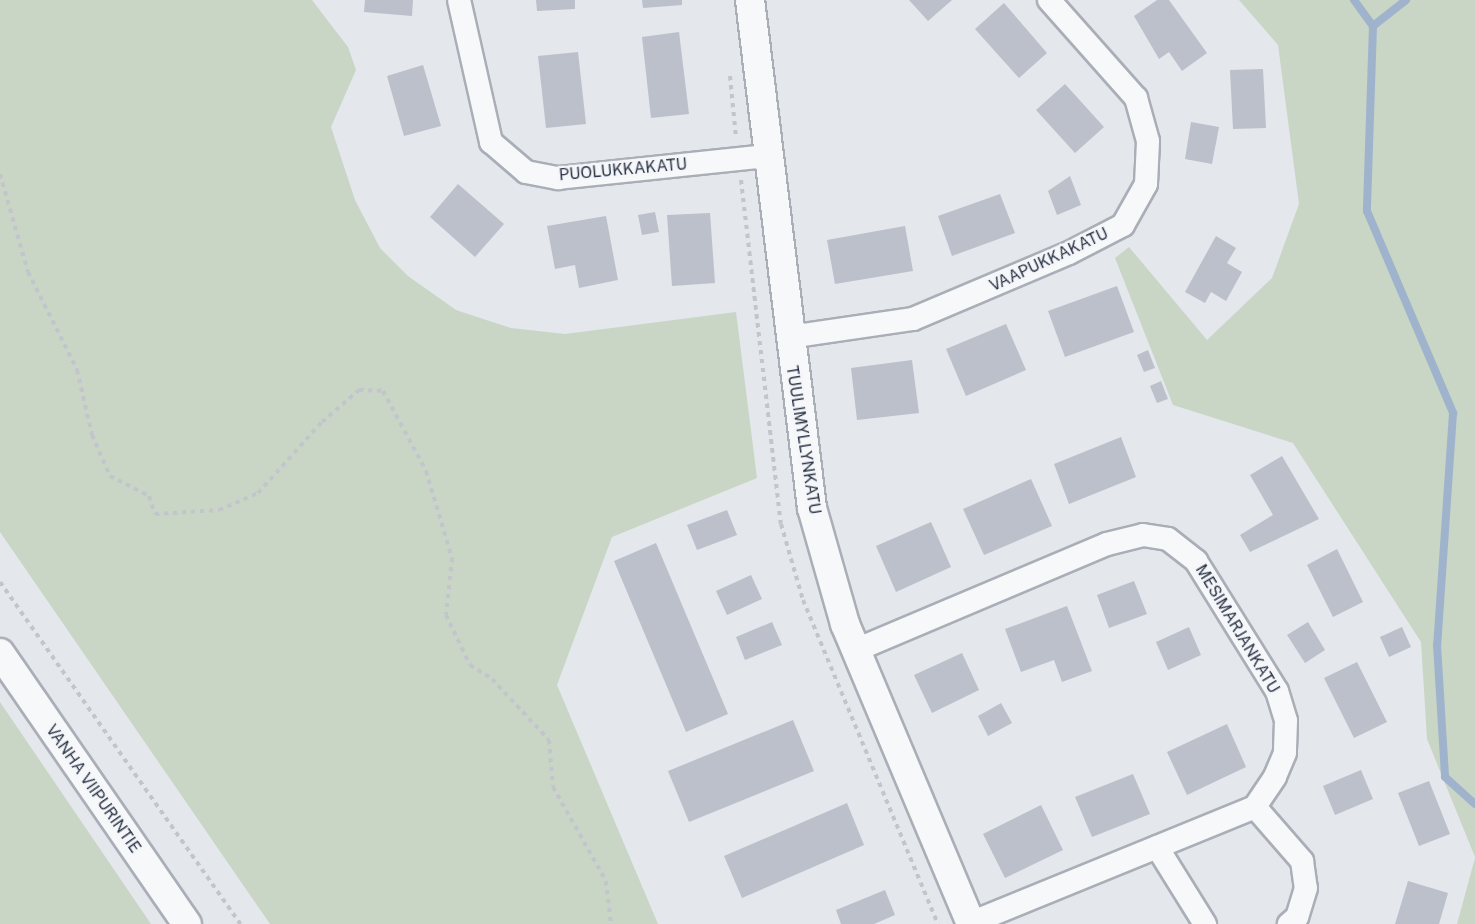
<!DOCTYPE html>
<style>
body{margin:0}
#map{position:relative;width:1475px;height:924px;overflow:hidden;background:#e4e7ec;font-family:"Public Sans",sans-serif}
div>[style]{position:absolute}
.green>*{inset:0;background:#c9d6c5}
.stream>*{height:8px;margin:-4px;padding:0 4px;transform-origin:4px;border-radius:4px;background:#9fb4cc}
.building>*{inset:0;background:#bbc0ca}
.path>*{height:4px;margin-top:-2px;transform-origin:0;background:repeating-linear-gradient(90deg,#c2c5cb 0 4.5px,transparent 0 9px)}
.roads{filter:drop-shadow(2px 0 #a9aeb7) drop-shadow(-2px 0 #a9aeb7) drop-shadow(0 2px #a9aeb7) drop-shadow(0 -2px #a9aeb7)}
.minor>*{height:22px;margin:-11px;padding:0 11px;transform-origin:11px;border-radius:11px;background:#f7f8fa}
.tertiary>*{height:28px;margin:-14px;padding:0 14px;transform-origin:14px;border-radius:14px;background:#f7f8fa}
span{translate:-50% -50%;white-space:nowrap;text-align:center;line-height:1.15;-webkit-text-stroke:4.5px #f4f6f9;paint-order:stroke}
.street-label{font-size:16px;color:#2b3445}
</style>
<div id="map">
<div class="green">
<i style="clip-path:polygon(0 0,312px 0,348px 47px,356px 70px,331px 127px,355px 200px,380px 248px,408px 276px,456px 310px,511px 328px,565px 334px,736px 312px,757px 478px,612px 537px,557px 685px,658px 924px,270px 924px,0 532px)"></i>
<i style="clip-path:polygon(1239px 0,1475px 0,1475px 857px,1427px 739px,1421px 642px,1293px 443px,1173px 405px,1115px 258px,1129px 247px,1207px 340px,1272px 278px,1299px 204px,1278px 45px)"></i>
<i style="clip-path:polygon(0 702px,151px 924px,0 924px)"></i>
<i style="clip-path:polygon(1475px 858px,1475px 924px,1457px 924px)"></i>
</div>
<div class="stream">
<i style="left:1354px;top:0;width:32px;rotate:54deg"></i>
<i style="left:1373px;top:26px;width:185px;rotate:91.9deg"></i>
<i style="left:1367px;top:211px;width:220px;rotate:66.9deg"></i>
<i style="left:1453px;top:413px;width:233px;rotate:93.9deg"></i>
<i style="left:1437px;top:645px;width:132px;rotate:86.5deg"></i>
<i style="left:1445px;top:777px;width:40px;rotate:42deg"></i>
<i style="left:1373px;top:26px;width:42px;rotate:-38.2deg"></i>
</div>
<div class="building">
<i style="clip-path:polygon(365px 0,413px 0,412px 16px,364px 12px)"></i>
<i style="clip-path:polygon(536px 0,575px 0,575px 9px,537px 11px)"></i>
<i style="clip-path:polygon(642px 0,682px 0,682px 5px,643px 8px)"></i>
<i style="clip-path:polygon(909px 0,952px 0,928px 21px)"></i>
<i style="clip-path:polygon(1157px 0,1169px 0,1207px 53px,1182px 71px,1169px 52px,1159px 59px,1134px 16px)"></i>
<i style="clip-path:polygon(1004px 3px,1047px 53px,1019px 78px,975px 29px)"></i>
<i style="clip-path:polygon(679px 32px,689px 114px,651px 118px,642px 37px)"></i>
<i style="clip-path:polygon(578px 52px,586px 124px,546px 128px,538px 56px)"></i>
<i style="clip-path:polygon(423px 65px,441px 126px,404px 136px,387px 76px)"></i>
<i style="clip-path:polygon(1263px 69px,1266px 128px,1233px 129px,1230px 70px)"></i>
<i style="clip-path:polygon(1065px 84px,1104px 127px,1075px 153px,1036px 110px)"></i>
<i style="clip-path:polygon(1191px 122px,1219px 127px,1212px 164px,1185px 159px)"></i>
<i style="clip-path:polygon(1070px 176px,1081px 205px,1057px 215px,1048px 191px)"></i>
<i style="clip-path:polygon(458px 184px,504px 224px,475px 257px,430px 217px)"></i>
<i style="clip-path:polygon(1000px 194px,1015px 233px,952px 256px,938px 216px)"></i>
<i style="clip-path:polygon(655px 212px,659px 232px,642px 235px,638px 215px)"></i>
<i style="clip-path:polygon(710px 213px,715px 283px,672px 286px,667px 215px)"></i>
<i style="clip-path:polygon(606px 216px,618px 280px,579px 288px,575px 265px,555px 269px,547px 226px)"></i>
<i style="clip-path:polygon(905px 226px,913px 271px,835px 284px,827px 240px)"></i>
<i style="clip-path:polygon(1216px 236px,1236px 248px,1227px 263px,1242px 272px,1226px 301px,1211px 292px,1205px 303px,1185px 292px)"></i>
<i style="clip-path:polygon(1117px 286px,1134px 332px,1065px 357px,1048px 311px)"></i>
<i style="clip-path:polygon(1006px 324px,1026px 370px,966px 396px,946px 349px)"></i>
<i style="clip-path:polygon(1148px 350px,1155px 368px,1144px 372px,1137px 355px)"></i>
<i style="clip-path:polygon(912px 360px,919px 413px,857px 420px,851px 368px)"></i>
<i style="clip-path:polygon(1161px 381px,1168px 399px,1157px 403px,1150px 386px)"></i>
<i style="clip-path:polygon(1121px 437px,1136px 477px,1069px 504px,1054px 464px)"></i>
<i style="clip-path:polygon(1282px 456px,1319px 519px,1250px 552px,1240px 535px,1273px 515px,1250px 475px)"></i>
<i style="clip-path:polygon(1031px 479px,1052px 526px,984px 555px,963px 509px)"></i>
<i style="clip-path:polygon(727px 510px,737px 535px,697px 550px,687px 525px)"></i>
<i style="clip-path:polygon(931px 522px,951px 567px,896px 592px,876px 546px)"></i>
<i style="clip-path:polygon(656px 543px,728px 714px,686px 732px,614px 561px)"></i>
<i style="clip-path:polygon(1337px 549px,1363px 602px,1333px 617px,1307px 565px)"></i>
<i style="clip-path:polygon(751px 575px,762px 599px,727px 615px,716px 591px)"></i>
<i style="clip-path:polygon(1134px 581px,1147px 614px,1109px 628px,1097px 595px)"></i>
<i style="clip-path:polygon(1067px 606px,1092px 671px,1062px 682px,1054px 660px,1021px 672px,1005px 629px)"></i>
<i style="clip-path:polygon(772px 622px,782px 645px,745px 660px,736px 637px)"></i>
<i style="clip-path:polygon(1308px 622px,1325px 650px,1305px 663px,1287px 635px)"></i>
<i style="clip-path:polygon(1189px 627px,1201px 655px,1168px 670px,1156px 642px)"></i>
<i style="clip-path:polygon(1402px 627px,1411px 647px,1389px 657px,1380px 637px)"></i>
<i style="clip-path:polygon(962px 653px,979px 690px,932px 713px,914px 675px)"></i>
<i style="clip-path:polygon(1357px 662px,1387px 722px,1354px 738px,1324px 678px)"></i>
<i style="clip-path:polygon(1001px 703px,1012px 723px,988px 736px,978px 716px)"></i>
<i style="clip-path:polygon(793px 720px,814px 771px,689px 822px,668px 771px)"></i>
<i style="clip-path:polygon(1227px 724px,1246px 767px,1187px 795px,1167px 752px)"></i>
<i style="clip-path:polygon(1361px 770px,1373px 799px,1335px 815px,1323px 786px)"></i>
<i style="clip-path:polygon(1133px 774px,1150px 814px,1092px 837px,1075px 797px)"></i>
<i style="clip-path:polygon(1429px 781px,1450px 834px,1419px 846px,1398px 793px)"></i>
<i style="clip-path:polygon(847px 803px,864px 845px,742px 898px,724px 856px)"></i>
<i style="clip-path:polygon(1041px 805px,1063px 850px,1005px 878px,983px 834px)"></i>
<i style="clip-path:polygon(1408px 881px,1448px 893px,1439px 924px,1395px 924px)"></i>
<i style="clip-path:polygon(885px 890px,895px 915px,874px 924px,841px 924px,836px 910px)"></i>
</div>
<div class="path">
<i style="left:730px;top:76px;width:61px;rotate:84.4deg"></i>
<i style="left:0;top:174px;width:102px;rotate:74.1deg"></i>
<i style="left:28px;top:272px;width:110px;rotate:63.4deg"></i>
<i style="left:77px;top:370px;width:67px;rotate:77deg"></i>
<i style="left:92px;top:435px;width:45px;rotate:66.3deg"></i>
<i style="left:110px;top:476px;width:44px;rotate:27.1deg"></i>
<i style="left:149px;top:496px;width:19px;rotate:72deg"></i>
<i style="left:155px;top:514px;width:64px;rotate:-3.6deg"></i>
<i style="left:219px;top:510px;width:43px;rotate:-23.6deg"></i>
<i style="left:258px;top:493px;width:96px;rotate:-48deg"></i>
<i style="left:322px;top:422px;width:49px;rotate:-40.9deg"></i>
<i style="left:359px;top:390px;width:24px;rotate:2deg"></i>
<i style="left:383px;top:391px;width:91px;rotate:61.7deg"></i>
<i style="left:426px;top:471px;width:91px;rotate:73.4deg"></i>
<i style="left:452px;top:558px;width:57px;rotate:96deg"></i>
<i style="left:446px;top:615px;width:55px;rotate:64.4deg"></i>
<i style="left:470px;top:665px;width:26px;rotate:32deg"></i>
<i style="left:492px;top:679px;width:83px;rotate:46.9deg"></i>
<i style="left:549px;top:740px;width:47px;rotate:85.1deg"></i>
<i style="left:553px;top:787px;width:108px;rotate:60.6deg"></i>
<i style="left:606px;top:881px;width:43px;rotate:83.4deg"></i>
<i style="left:741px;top:180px;width:346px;rotate:83.4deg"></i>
<i style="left:781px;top:524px;width:79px;rotate:73.9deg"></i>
<i style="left:803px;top:600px;width:351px;rotate:67.4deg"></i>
<i style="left:0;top:582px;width:418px;rotate:54.9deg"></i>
</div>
<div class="roads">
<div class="minor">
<i style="left:459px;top:0;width:146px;rotate:77.3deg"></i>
<i style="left:491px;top:142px;width:46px;rotate:40.6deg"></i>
<i style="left:526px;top:172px;width:33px;rotate:11deg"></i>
<i style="left:558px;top:178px;width:211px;rotate:-6deg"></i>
<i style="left:789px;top:337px;width:125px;rotate:-8.3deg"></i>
<i style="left:913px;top:319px;width:169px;rotate:-22.9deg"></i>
<i style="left:1069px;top:253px;width:61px;rotate:-27.4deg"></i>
<i style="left:1123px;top:225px;width:47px;rotate:-60.7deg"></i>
<i style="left:1146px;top:184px;width:43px;rotate:-87.3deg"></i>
<i style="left:1148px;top:141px;width:45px;rotate:-105.6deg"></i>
<i style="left:1136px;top:98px;width:131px;rotate:-131.6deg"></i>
<i style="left:856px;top:650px;width:272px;rotate:-22.9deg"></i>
<i style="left:1107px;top:544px;width:37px;rotate:-14deg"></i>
<i style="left:1143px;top:535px;width:25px;rotate:9deg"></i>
<i style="left:1168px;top:539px;width:36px;rotate:38deg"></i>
<i style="left:1196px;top:561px;width:153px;rotate:58.1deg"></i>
<i style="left:1277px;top:691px;width:31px;rotate:73deg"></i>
<i style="left:1286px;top:721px;width:32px;rotate:92deg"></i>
<i style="left:1285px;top:753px;width:26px;rotate:113deg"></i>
<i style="left:1275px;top:777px;width:36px;rotate:124deg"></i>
<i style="left:1255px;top:807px;width:307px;rotate:157.8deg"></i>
<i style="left:1255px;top:807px;width:72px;rotate:49deg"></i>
<i style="left:1302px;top:861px;width:27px;rotate:82deg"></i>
<i style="left:1306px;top:888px;width:30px;rotate:107deg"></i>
<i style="left:1297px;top:917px;width:11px;rotate:139deg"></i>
<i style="left:1157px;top:847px;width:91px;rotate:58.1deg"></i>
</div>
<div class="tertiary">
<i style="left:750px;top:0;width:512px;rotate:83.04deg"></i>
<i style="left:812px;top:508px;width:121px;rotate:74.1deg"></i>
<i style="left:845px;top:624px;width:325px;rotate:67.2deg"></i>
<i style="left:0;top:653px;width:329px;rotate:55.4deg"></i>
</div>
</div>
<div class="street-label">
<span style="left:623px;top:170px;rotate:-5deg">PUOLUKKAKATU</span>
<span style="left:1049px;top:260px;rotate:-25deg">VAAPUKKAKATU</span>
<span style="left:803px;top:440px;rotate:81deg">TUULIMYLLYNKATU</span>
<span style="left:1237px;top:629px;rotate:59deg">MESIMARJANKATU</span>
<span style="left:93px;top:789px;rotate:55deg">VANHA VIIPURINTIE</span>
</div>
</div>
